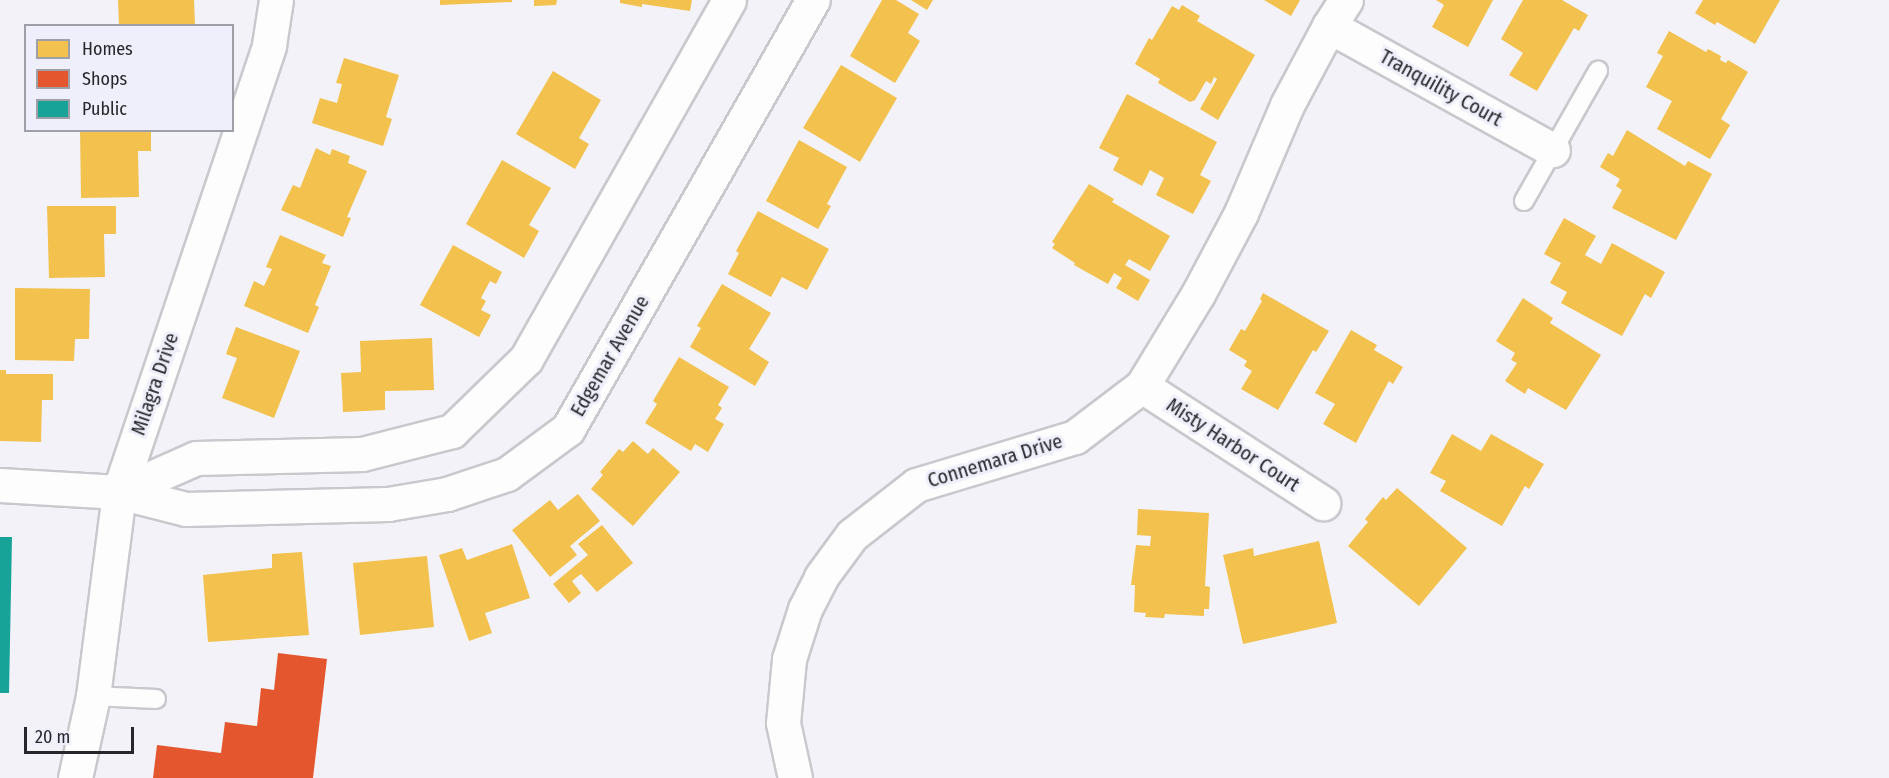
<!DOCTYPE html>
<style>
body{margin:0}
#map{position:relative;width:1889px;height:778px;overflow:hidden;background:#f2f2f8;font-family:"Fira Sans Condensed",sans-serif}
div>[style]{position:absolute}
.homes>*{inset:0;background:#f2c14e}
.shops>*{inset:0;background:#e4572e}
.public>*{inset:0;background:#17a398}
.roads{filter:drop-shadow(2px 0 #c8c8cd) drop-shadow(-2px 0 #c8c8cd) drop-shadow(0 2px #c8c8cd) drop-shadow(0 -2px #c8c8cd)}
.service>*{height:18px;margin:-9px;padding:0 9px;transform-origin:9px;border-radius:9px;background:#fdfdfe}
.minor>*{height:33px;margin:-16.5px;padding:0 16.5px;transform-origin:16.5px;border-radius:16.5px;background:#fdfdfe}
span{translate:-50% -50%;white-space:nowrap;text-align:center;line-height:1.15;-webkit-text-stroke:6px #efeffb;paint-order:stroke}
.street-label{font-size:20px;color:#27272b}
.legend{position:absolute;left:24px;top:24px;width:210px;height:108px;box-sizing:border-box;background:#efeffb;border:2px solid #9f9fa8;margin:0;padding:8px 10px;list-style:none;font-size:18px;color:#27272b}
.legend li{display:flex;align-items:center;gap:12px;height:30px}
.legend b{width:30px;border:2px solid #9f9fa8}
.scale{position:absolute;left:24px;top:727px;width:110px;height:27px;box-sizing:border-box;border:3px solid #27272b;border-top:0;padding-left:8px;font-size:18px;line-height:21px;white-space:nowrap;color:#27272b;-webkit-text-stroke:4px #efeffb;paint-order:stroke}
</style>
<div id="map">
<div class="homes">
<i style="clip-path:polygon(118px 0,194px 0,195px 26px,119px 26px)"></i>
<i style="clip-path:polygon(440px 0,512px 0,512px 2px,440px 5px)"></i>
<i style="clip-path:polygon(534px 0,557px 0,556px 5px,534px 6px)"></i>
<i style="clip-path:polygon(620px 0,692px 0,690px 11px,642px 4px,642px 7px,620px 3px)"></i>
<i style="clip-path:polygon(882px 0,896px 0,919px 14px,908px 33px,920px 41px,895px 83px,850px 56px)"></i>
<i style="clip-path:polygon(911px 0,933px 0,927px 10px)"></i>
<i style="clip-path:polygon(1264px 0,1300px 0,1291px 16px)"></i>
<i style="clip-path:polygon(1436px 0,1493px 0,1468px 47px,1432px 27px,1444px 5px)"></i>
<i style="clip-path:polygon(1523px 0,1562px 0,1588px 15px,1579px 31px,1574px 28px,1537px 91px,1509px 75px,1523px 53px,1501px 39px)"></i>
<i style="clip-path:polygon(1703px 0,1780px 0,1755px 44px,1717px 22px,1715px 25px,1695px 13px)"></i>
<i style="clip-path:polygon(1182px 5px,1200px 16px,1197px 21px,1255px 55px,1218px 120px,1200px 109px,1217px 79px,1214px 77px,1211px 84px,1206px 81px,1195px 100px,1190px 102px,1158px 83px,1160px 79px,1135px 64px,1149px 38px,1152px 40px,1172px 6px,1179px 10px)"></i>
<i style="clip-path:polygon(1669px 31px,1706px 52px,1708px 49px,1721px 56px,1720px 60px,1726px 63px,1728px 60px,1748px 72px,1721px 119px,1730px 125px,1710px 159px,1657px 129px,1672px 101px,1646px 87px,1663px 56px,1657px 53px)"></i>
<i style="clip-path:polygon(344px 58px,399px 75px,386px 117px,392px 119px,383px 146px,312px 123px,320px 98px,337px 103px,342px 84px,336px 83px)"></i>
<i style="clip-path:polygon(841px 65px,897px 98px,860px 162px,803px 128px)"></i>
<i style="clip-path:polygon(553px 71px,601px 100px,579px 138px,589px 144px,575px 169px,516px 134px)"></i>
<i style="clip-path:polygon(1127px 94px,1217px 142px,1200px 175px,1211px 181px,1193px 214px,1156px 195px,1164px 178px,1150px 170px,1142px 186px,1113px 170px,1119px 158px,1099px 148px)"></i>
<i style="clip-path:polygon(80px 130px,151px 130px,151px 151px,138px 151px,139px 197px,81px 198px)"></i>
<i style="clip-path:polygon(1627px 130px,1685px 166px,1688px 161px,1712px 174px,1676px 240px,1612px 208px,1622px 190px,1616px 186px,1620px 179px,1600px 167px,1608px 153px,1613px 156px)"></i>
<i style="clip-path:polygon(799px 140px,847px 167px,827px 204px,831px 206px,818px 229px,766px 201px)"></i>
<i style="clip-path:polygon(316px 148px,330px 155px,332px 149px,350px 156px,348px 163px,367px 171px,347px 217px,351px 218px,343px 237px,281px 210px,293px 185px,300px 188px)"></i>
<i style="clip-path:polygon(502px 160px,551px 188px,529px 225px,539px 231px,524px 258px,466px 224px)"></i>
<i style="clip-path:polygon(1089px 184px,1114px 199px,1112px 202px,1170px 236px,1150px 271px,1129px 259px,1125px 265px,1150px 280px,1138px 301px,1116px 288px,1122px 278px,1114px 273px,1108px 284px,1074px 265px,1075px 263px,1052px 248px,1055px 244px,1052px 242px)"></i>
<i style="clip-path:polygon(47px 206px,116px 206px,116px 234px,104px 234px,105px 277px,49px 278px)"></i>
<i style="clip-path:polygon(758px 211px,829px 249px,807px 290px,782px 277px,771px 297px,728px 274px,739px 253px,736px 251px)"></i>
<i style="clip-path:polygon(1564px 218px,1596px 236px,1585px 255px,1601px 264px,1612px 243px,1665px 272px,1651px 298px,1645px 294px,1622px 336px,1561px 303px,1567px 292px,1550px 283px,1561px 263px,1544px 254px)"></i>
<i style="clip-path:polygon(280px 235px,326px 255px,322px 263px,331px 266px,315px 305px,319px 307px,308px 333px,244px 306px,254px 281px,264px 286px,272px 269px,266px 267px)"></i>
<i style="clip-path:polygon(453px 245px,502px 272px,496px 284px,490px 281px,481px 298px,486px 301px,481px 310px,491px 315px,479px 337px,420px 305px)"></i>
<i style="clip-path:polygon(722px 284px,771px 313px,749px 349px,769px 362px,755px 386px,690px 347px,701px 328px,697px 326px)"></i>
<i style="clip-path:polygon(15px 288px,90px 289px,89px 339px,75px 339px,74px 361px,15px 360px)"></i>
<i style="clip-path:polygon(1263px 293px,1329px 331px,1316px 352px,1313px 350px,1278px 410px,1241px 389px,1252px 371px,1244px 366px,1247px 361px,1229px 350px,1241px 329px,1245px 331px,1262px 301px,1260px 299px)"></i>
<i style="clip-path:polygon(1523px 298px,1553px 318px,1550px 323px,1601px 355px,1566px 410px,1528px 388px,1525px 394px,1505px 381px,1517px 363px,1511px 360px,1515px 353px,1496px 341px)"></i>
<i style="clip-path:polygon(236px 327px,300px 351px,274px 418px,222px 398px,237px 358px,226px 354px)"></i>
<i style="clip-path:polygon(1351px 330px,1377px 345px,1374px 350px,1403px 367px,1393px 384px,1389px 381px,1356px 443px,1323px 424px,1335px 404px,1315px 393px)"></i>
<i style="clip-path:polygon(432px 338px,434px 390px,385px 391px,385px 410px,343px 412px,341px 373px,361px 372px,360px 341px)"></i>
<i style="clip-path:polygon(679px 357px,729px 387px,718px 405px,722px 408px,715px 419px,724px 424px,708px 452px,695px 444px,691px 451px,645px 423px,657px 404px,653px 401px)"></i>
<i style="clip-path:polygon(0 370px,6px 370px,6px 374px,53px 374px,53px 400px,42px 400px,41px 442px,0 441px)"></i>
<i style="clip-path:polygon(1452px 434px,1481px 451px,1491px 434px,1544px 464px,1529px 489px,1525px 486px,1502px 526px,1440px 491px,1446px 481px,1430px 473px)"></i>
<i style="clip-path:polygon(633px 441px,648px 454px,653px 448px,680px 472px,633px 526px,591px 489px,603px 475px,600px 472px,619px 449px,623px 452px)"></i>
<i style="clip-path:polygon(1397px 488px,1467px 548px,1419px 606px,1348px 546px,1368px 522px,1365px 519px,1383px 497px,1386px 500px)"></i>
<i style="clip-path:polygon(578px 494px,600px 521px,570px 546px,577px 555px,550px 577px,512px 530px,550px 500px,558px 510px)"></i>
<i style="clip-path:polygon(1138px 509px,1209px 513px,1205px 586px,1210px 587px,1209px 609px,1204px 609px,1204px 616px,1165px 614px,1164px 618px,1145px 617px,1146px 613px,1134px 612px,1135px 585px,1131px 585px,1136px 545px,1150px 546px,1151px 536px,1137px 535px)"></i>
<i style="clip-path:polygon(602px 525px,633px 563px,597px 592px,581px 574px,572px 581px,581px 593px,569px 603px,553px 584px,588px 555px,578px 544px)"></i>
<i style="clip-path:polygon(1319px 541px,1337px 623px,1243px 644px,1223px 555px,1253px 548px,1254px 556px)"></i>
<i style="clip-path:polygon(512px 544px,530px 598px,485px 613px,492px 633px,469px 641px,439px 555px,462px 548px,467px 560px)"></i>
<i style="clip-path:polygon(302px 552px,309px 635px,208px 642px,203px 575px,272px 568px,272px 554px)"></i>
<i style="clip-path:polygon(427px 556px,434px 627px,360px 635px,353px 563px)"></i>
</div>
<div class="shops">
<i style="clip-path:polygon(278px 653px,327px 659px,313px 778px,153px 778px,157px 745px,221px 753px,225px 722px,257px 726px,261px 688px,274px 690px)"></i>
</div>
<div class="public">
<i style="clip-path:polygon(0 537px,12px 537px,9px 693px,0 693px)"></i>
</div>
<div class="roads">
<div class="service">
<i style="left:1524px;top:201px;width:150px;rotate:-60.4deg"></i>
<i style="left:93px;top:696px;width:63px;rotate:2.7deg"></i>
</div>
<div class="minor">
<i style="left:1329px;top:26px;width:256px;rotate:29deg"></i>
<i style="left:1142px;top:386px;width:216px;rotate:32.9deg"></i>
<i style="left:0;top:485px;width:119px;rotate:3.4deg"></i>
<i style="left:119px;top:492px;width:69px;rotate:14.2deg"></i>
<i style="left:186px;top:509px;width:202px;rotate:-1.4deg"></i>
<i style="left:388px;top:504px;width:60px;rotate:-9.6deg"></i>
<i style="left:447px;top:494px;width:63px;rotate:-18.4deg"></i>
<i style="left:507px;top:474px;width:76px;rotate:-36.4deg"></i>
<i style="left:568px;top:429px;width:494px;rotate:-60.3deg"></i>
<i style="left:119px;top:492px;width:84px;rotate:-23.8deg"></i>
<i style="left:196px;top:458px;width:166px;rotate:-1.4deg"></i>
<i style="left:362px;top:454px;width:93px;rotate:-14.3deg"></i>
<i style="left:452px;top:431px;width:103px;rotate:-44.2deg"></i>
<i style="left:526px;top:359px;width:412px;rotate:-60.5deg"></i>
<i style="left:75px;top:778px;width:84px;rotate:-77.6deg"></i>
<i style="left:93px;top:696px;width:206px;rotate:-82.7deg"></i>
<i style="left:119px;top:492px;width:471px;rotate:-71.4deg"></i>
<i style="left:269px;top:45px;width:46px;rotate:-81.2deg"></i>
<i style="left:795px;top:778px;width:56px;rotate:-102.3deg"></i>
<i style="left:783px;top:723px;width:64px;rotate:-84.6deg"></i>
<i style="left:789px;top:659px;width:52px;rotate:-72.3deg"></i>
<i style="left:805px;top:609px;width:36px;rotate:-63deg"></i>
<i style="left:821px;top:577px;width:52px;rotate:-53.6deg"></i>
<i style="left:852px;top:535px;width:81px;rotate:-38deg"></i>
<i style="left:916px;top:485px;width:166px;rotate:-16.8deg"></i>
<i style="left:1075px;top:437px;width:84px;rotate:-37.3deg"></i>
<i style="left:1142px;top:386px;width:108px;rotate:-58.7deg"></i>
<i style="left:1198px;top:294px;width:92px;rotate:-62deg"></i>
<i style="left:1241px;top:213px;width:117px;rotate:-66.9deg"></i>
<i style="left:1287px;top:105px;width:89px;rotate:-62deg"></i>
<i style="left:1329px;top:26px;width:31px;rotate:-57deg"></i>
</div>
</div>
<div class="street-label">
<span style="left:1441px;top:88px;rotate:29deg">Tranquility Court</span>
<span style="left:610px;top:356px;rotate:-60deg">Edgemar Avenue</span>
<span style="left:155px;top:384px;rotate:-71deg">Milagra Drive</span>
<span style="left:1233px;top:445px;rotate:33deg">Misty Harbor Court</span>
<span style="left:995px;top:461px;rotate:-17deg">Connemara Drive</span>
</div>
<ul class="legend">
<li><b style="height:16px;background:#f2c14e"></b>Homes</li>
<li><b style="height:16px;background:#e4572e"></b>Shops</li>
<li><b style="height:16px;background:#17a398"></b>Public</li>
</ul>
<div class="scale">20 m</div>
</div>
